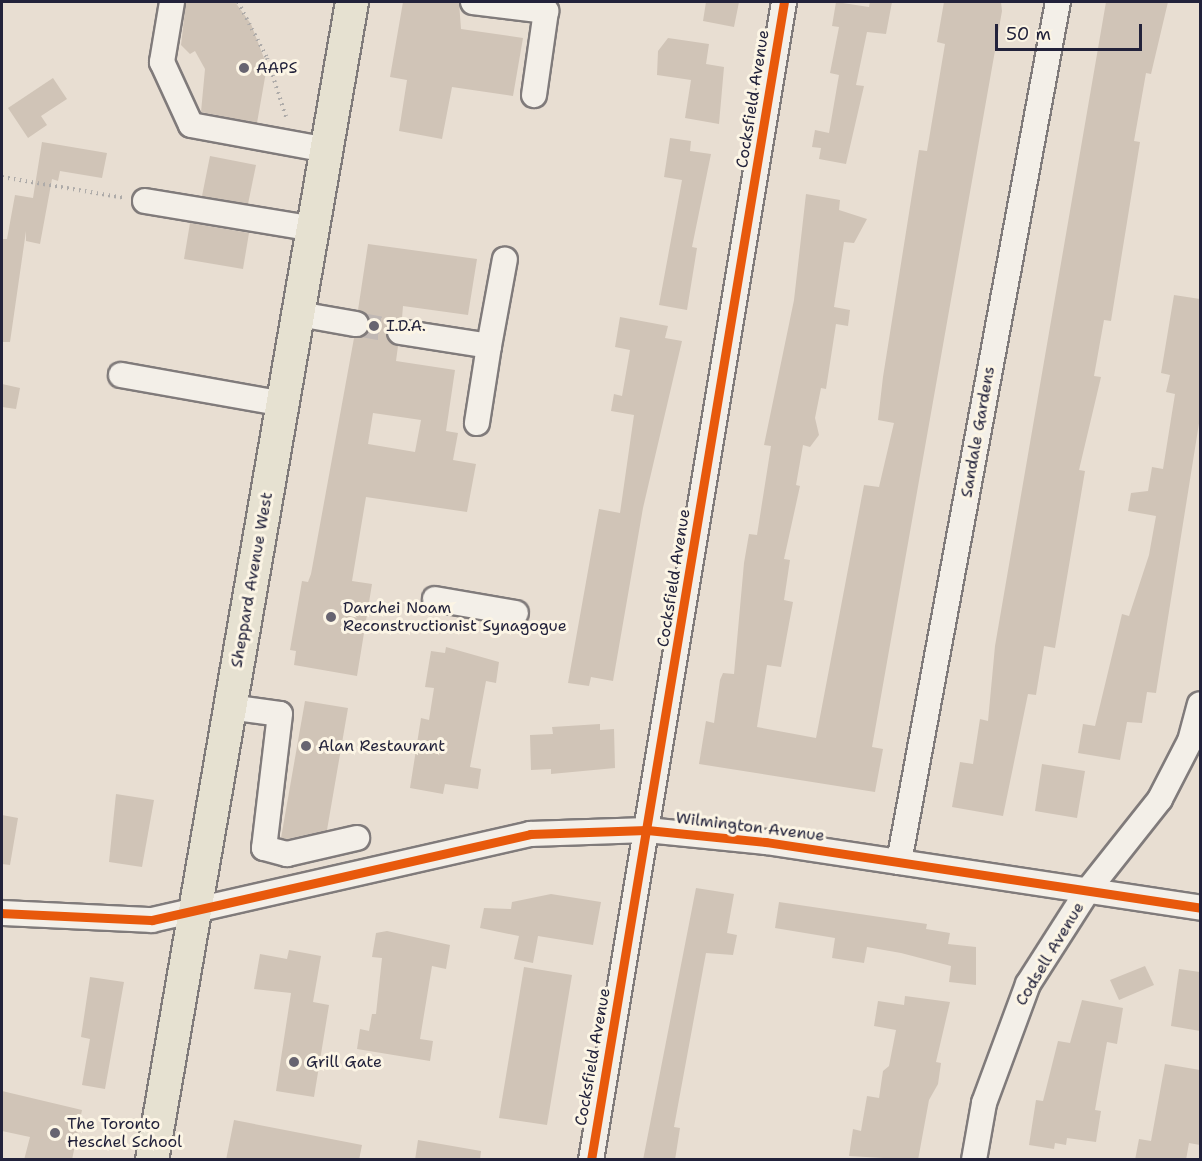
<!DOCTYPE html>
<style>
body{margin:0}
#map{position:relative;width:1202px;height:1161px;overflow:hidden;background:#e8ded2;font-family:"Shantell Sans",sans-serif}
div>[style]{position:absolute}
.building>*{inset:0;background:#d0c4b7}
.minor-tunnel>*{height:24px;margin-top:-12px;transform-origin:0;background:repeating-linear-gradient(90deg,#c0b8b4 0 24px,transparent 0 36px)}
.path>*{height:4px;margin-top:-2px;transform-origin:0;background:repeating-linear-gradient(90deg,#aeaba9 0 1.5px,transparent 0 6px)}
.roads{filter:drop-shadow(2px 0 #807b7b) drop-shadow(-2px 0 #807b7b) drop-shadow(0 2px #807b7b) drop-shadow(0 -2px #807b7b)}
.minor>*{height:24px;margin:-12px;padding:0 12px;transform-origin:12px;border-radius:12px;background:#f3efe8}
.major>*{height:32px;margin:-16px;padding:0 16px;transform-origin:16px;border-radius:16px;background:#e6e1d1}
.cycleway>*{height:9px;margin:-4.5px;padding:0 4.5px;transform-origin:4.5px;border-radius:4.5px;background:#e8590c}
.dots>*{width:16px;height:16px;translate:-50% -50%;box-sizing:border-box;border:3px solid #fcf5e5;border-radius:50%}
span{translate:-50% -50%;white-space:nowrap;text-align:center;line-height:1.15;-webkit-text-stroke:6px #fcf5e5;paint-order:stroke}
.poi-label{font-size:16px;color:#22223b}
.left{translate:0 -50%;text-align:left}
.street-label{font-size:16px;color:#22223b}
.frame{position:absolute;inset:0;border:3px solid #22223b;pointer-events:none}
.scale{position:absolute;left:995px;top:24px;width:147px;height:27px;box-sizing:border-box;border:3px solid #22223b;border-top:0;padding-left:8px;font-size:18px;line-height:21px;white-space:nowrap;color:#22223b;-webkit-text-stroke:4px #fcf5e5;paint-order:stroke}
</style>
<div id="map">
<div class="building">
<i style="clip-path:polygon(186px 2px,235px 2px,251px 24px,267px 66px,257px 123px,201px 112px,205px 69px,195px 51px,190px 54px,181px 45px)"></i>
<i style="clip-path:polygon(403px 2px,459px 2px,461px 29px,523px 38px,513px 96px,452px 87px,442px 139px,399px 131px,407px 80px,390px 77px)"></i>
<i style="clip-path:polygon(706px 2px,739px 2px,734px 27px,703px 21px)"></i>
<i style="clip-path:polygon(836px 2px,869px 7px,870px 2px,892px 2px,886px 34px,867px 32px,856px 85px,864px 86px,846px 164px,819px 159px,821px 148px,812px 147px,815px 130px,829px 133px,839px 75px,830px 73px,839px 27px,832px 26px)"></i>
<i style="clip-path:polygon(944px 2px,1001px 2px,1002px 11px,872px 747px,883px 749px,875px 792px,699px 764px,706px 721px,714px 723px,720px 680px,723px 673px,734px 674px,744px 563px,749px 534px,757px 535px,771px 446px,764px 445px,794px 300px,806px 194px,840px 200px,839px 210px,867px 219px,854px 243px,844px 242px,834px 307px,850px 310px,848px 326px,836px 324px,826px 389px,821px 388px,815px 418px,819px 435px,810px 447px,803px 445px,796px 485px,800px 486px,784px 559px,790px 560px,784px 600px,793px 602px,781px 667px,767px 665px,757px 727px,816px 738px,864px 485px,879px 487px,894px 423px,878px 420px,883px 377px,919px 150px,927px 151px,945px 44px,937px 42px)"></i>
<i style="clip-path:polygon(1106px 2px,1168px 2px,1151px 74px,1146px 73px,1134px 141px,1140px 142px,1111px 321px,1104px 320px,1094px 376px,1101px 377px,1079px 470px,1085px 471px,1055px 648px,1044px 646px,1036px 695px,1028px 694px,1003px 816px,952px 807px,960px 762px,973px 764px,980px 719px,988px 721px,995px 646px)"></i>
<i style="clip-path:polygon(668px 38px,709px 44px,706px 64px,724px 67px,719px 124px,685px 118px,691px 80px,657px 75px,658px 51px)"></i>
<i style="clip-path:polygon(53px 78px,67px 99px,41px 116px,47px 125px,28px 138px,8px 108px)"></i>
<i style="clip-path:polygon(670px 138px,691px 141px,690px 151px,711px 154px,692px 247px,697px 248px,687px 310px,659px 305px,682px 180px,664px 177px)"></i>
<i style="clip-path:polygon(42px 142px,107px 153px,102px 178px,60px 171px,58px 181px,52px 179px,40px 244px,26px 241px,26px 231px,10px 342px,2px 342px,2px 239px,7px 239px,15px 195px,33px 198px)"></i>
<i style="clip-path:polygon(210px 156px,256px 165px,248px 204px,202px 196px)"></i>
<i style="clip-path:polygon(190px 223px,249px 233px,243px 269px,184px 259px)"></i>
<i style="clip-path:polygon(evenodd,368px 244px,477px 259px,468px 315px,403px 306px,402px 318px,386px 330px,398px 346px,396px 361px,455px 370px,446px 431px,458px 433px,453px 460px,476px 464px,467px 512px,366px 497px,352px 581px,372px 584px,357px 676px,294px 665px,296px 651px,290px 650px,302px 581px,308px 582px,311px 574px,354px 338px,370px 327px,369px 319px,358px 310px,368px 244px,373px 413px,421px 420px,415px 452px,368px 444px,373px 413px)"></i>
<i style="clip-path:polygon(1174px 295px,1200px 299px,1200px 417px,1156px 693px,1147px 692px,1142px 723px,1127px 722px,1120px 760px,1078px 753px,1083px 724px,1095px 726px,1122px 614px,1129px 616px,1149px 555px,1156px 516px,1128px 511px,1131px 493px,1148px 491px,1152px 467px,1163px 469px,1175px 394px,1166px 392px,1170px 375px,1161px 373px)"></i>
<i style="clip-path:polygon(620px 317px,668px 326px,665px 338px,682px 341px,643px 508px,613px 681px,591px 677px,589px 686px,568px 683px,599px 509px,620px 513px,634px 415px,611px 411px,614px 394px,622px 396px,630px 350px,615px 347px)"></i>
<i style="clip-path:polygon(2px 384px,20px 388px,16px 409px,2px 407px)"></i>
<i style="clip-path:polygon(446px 647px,499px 662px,496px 683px,486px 681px,470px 767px,481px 769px,478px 789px,445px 784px,443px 794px,410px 788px,421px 718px,429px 720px,434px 688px,425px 687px,431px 651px,445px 653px)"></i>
<i style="clip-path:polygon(305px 701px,348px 708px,327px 830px,287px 839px,281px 838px)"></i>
<i style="clip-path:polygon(600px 724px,600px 730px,614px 729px,615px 768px,551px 774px,551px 769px,531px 770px,530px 735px,553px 734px,552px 727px)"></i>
<i style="clip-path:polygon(1042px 764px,1085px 771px,1077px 818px,1035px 811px)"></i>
<i style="clip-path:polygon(116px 794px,154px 800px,142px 867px,109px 862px)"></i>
<i style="clip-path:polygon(2px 815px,18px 818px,10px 865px,2px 864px)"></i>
<i style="clip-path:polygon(696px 888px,734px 894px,727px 933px,737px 935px,733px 955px,706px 953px,674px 1127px,680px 1128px,675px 1160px,643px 1160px)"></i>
<i style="clip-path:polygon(551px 894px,601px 902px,593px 945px,538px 936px,533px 963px,514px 959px,519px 936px,480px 928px,484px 908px,511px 909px,512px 902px)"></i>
<i style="clip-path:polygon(779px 902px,927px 924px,926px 929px,950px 933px,948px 944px,976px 947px,976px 985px,949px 982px,951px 966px,901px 953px,867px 947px,864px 963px,832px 958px,835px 938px,775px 928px)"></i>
<i style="clip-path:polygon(387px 931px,450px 945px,446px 969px,432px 966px,420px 1039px,433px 1041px,430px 1061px,357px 1049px,360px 1029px,369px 1031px,372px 1014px,376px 1014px,382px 958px,372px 957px,376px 933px)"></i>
<i style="clip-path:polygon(289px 950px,321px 956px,313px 1002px,329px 1005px,314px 1097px,276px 1091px,291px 993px,254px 989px,260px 954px,287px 959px)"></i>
<i style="clip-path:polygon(1145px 966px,1154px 985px,1119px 1000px,1110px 980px)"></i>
<i style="clip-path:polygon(524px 967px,572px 975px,547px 1125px,499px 1118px)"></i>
<i style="clip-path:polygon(1179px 969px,1200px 972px,1200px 1031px,1171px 1026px)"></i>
<i style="clip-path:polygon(90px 977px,124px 982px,105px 1089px,82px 1085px,90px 1039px,81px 1037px)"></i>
<i style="clip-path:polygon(905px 996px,950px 1002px,936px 1062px,941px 1063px,938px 1084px,929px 1100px,918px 1160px,849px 1156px,853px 1129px,861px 1131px,867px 1096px,879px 1098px,883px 1071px,889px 1066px,896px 1030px,874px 1026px,878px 1001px,904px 1005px)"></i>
<i style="clip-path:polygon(1082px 1000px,1123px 1008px,1117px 1044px,1107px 1042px,1095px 1110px,1101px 1111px,1096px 1142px,1067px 1138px,1066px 1145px,1055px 1143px,1054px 1149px,1029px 1145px,1036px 1100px,1043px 1101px,1058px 1041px,1070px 1043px)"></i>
<i style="clip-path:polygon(1165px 1064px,1200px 1070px,1200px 1145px,1189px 1143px,1186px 1160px,1135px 1160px,1139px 1139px,1151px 1141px)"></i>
<i style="clip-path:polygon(2px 1091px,82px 1110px,72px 1160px,24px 1160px,30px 1137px,2px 1131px)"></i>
<i style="clip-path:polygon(234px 1120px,362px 1145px,359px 1160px,226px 1160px)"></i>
<i style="clip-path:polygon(418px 1140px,481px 1151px,480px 1160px,415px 1160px)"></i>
</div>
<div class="minor-tunnel">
<i style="left:356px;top:324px;width:45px;rotate:10.3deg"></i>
</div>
<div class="path">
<i style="left:238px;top:2px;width:63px;rotate:62.6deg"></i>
<i style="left:267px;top:58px;width:65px;rotate:72.1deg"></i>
<i style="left:2px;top:177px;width:125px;rotate:9.7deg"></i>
</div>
<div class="roads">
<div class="minor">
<i style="left:172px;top:2px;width:61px;rotate:99.5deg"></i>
<i style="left:162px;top:62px;width:69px;rotate:65.3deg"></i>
<i style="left:191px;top:125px;width:138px;rotate:10.4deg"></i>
<i style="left:473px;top:2px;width:74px;rotate:7deg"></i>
<i style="left:546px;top:11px;width:85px;rotate:98.1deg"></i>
<i style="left:145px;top:201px;width:171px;rotate:9.4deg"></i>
<i style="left:299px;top:314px;width:58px;rotate:10deg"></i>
<i style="left:400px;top:332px;width:90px;rotate:8.9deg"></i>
<i style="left:489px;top:346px;width:78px;rotate:98.9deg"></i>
<i style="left:489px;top:346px;width:88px;rotate:-79.6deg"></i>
<i style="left:121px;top:375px;width:165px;rotate:10.1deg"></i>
<i style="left:435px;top:599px;width:82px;rotate:9.8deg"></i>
<i style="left:229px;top:707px;width:51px;rotate:7.8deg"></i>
<i style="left:280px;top:714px;width:135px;rotate:96.8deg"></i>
<i style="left:264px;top:848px;width:24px;rotate:15deg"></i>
<i style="left:287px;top:854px;width:72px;rotate:-12.9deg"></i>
<i style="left:899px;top:862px;width:875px;rotate:-79.53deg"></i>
<i style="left:2px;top:913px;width:150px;rotate:2.7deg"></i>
<i style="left:152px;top:920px;width:388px;rotate:-12.8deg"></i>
<i style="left:530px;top:834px;width:117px;rotate:-2deg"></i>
<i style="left:647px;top:830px;width:120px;rotate:5.8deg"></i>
<i style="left:766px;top:842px;width:439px;rotate:8.6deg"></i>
<i style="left:591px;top:1160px;width:1174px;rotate:-80.54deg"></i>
<i style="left:974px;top:1160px;width:58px;rotate:-80deg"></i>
<i style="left:984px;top:1103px;width:127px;rotate:-69.7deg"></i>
<i style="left:1028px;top:984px;width:112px;rotate:-57.4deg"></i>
<i style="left:1088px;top:890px;width:116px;rotate:-51.6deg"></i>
<i style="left:1160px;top:799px;width:65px;rotate:-62.7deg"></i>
<i style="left:1190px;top:741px;width:38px;rotate:-75deg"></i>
</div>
<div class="major">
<i style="left:152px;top:1160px;width:1175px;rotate:-80.2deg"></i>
</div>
</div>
<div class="cycleway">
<i style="left:2px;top:913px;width:150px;rotate:2.7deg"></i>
<i style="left:152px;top:920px;width:388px;rotate:-12.8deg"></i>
<i style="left:530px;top:834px;width:117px;rotate:-2deg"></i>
<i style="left:647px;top:830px;width:120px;rotate:5.8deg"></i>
<i style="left:766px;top:842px;width:439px;rotate:8.6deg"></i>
<i style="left:591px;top:1160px;width:1174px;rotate:-80.54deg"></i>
</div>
<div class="dots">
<i style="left:244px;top:68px;background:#676470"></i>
<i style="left:374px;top:326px;background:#676470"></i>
<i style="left:331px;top:617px;background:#676470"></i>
<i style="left:306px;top:746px;background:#676470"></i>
<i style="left:294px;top:1062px;background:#676470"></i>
<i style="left:55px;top:1133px;background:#676470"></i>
</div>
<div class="poi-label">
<span class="left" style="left:256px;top:68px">AAPS</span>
<span class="left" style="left:386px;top:326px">I.D.A.</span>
<span class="left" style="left:343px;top:617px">Darchei Noam<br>Reconstructionist Synagogue</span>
<span class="left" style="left:318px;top:746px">Alan Restaurant</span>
<span class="left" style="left:306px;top:1062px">Grill Gate</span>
<span class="left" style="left:67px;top:1133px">The Toronto<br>Heschel School</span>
</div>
<div class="street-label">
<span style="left:753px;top:99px;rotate:-81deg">Cocksfield Avenue</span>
<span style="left:978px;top:432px;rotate:-80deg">Sandale Gardens</span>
<span style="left:674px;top:578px;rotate:-81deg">Cocksfield Avenue</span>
<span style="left:252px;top:580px;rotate:-80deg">Sheppard Avenue West</span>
<span style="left:750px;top:827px;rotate:7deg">Wilmington Avenue</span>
<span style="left:1050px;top:954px;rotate:-59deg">Codsell Avenue</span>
<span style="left:593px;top:1057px;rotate:-80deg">Cocksfield Avenue</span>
</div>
<div class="frame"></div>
<div class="scale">50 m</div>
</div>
